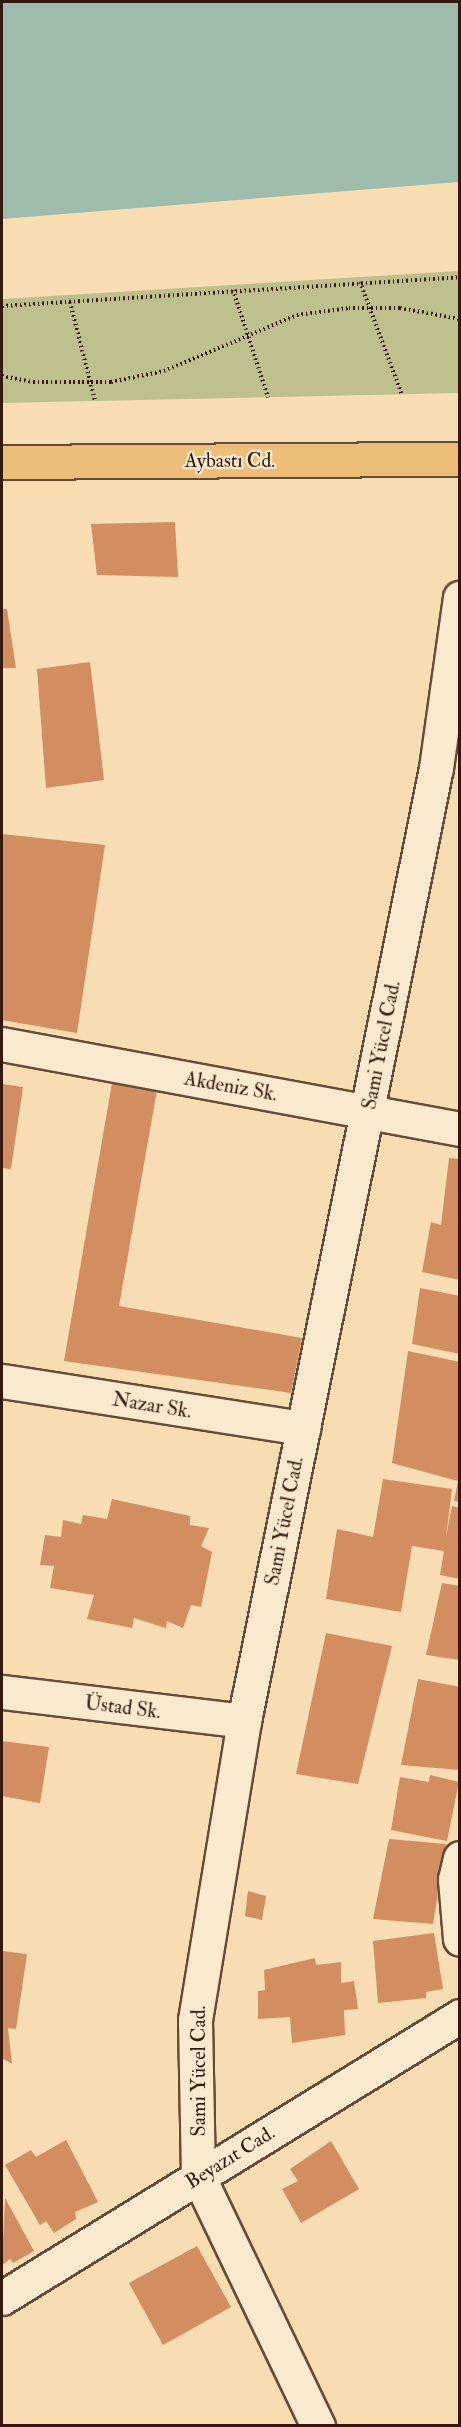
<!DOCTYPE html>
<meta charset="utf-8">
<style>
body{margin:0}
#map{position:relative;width:461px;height:2427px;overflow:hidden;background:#f8ddb3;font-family:"IM FELL Double Pica",serif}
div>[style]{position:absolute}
.green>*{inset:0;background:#bec08b}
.water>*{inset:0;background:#9dbcac}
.building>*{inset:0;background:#d28e60}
.path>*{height:4px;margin-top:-2px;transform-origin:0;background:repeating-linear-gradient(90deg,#35190f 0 1.5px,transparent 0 4.5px)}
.roads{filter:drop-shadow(2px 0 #664a38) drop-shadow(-2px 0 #664a38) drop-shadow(0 2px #664a38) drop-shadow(0 -2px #664a38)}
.minor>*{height:33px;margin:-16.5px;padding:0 16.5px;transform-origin:16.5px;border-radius:16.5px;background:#fae9ce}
.major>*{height:33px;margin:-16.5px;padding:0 16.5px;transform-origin:16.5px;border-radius:16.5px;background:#ecbe7a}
span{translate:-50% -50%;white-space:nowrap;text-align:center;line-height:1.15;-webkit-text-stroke:4.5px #fae9ce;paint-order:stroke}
.street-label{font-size:20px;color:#35190f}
.frame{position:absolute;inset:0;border:3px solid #35190f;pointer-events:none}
</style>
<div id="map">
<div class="green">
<i style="clip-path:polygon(459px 271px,459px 393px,2px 403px,2px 299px)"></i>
</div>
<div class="water">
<i style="clip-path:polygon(2px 2px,459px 2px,459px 182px,2px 219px)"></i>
</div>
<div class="building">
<i style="clip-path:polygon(175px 522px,178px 577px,97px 575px,91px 524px)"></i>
<i style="clip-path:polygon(2px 609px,7px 609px,16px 668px,2px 668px)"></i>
<i style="clip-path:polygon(90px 662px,104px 780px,46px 788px,37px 669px)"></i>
<i style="clip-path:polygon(2px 834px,105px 845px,77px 1033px,2px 1020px)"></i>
<i style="clip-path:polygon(112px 1083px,157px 1090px,119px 1306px,302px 1338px,291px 1393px,64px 1361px)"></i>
<i style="clip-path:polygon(2px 1084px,23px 1087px,11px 1169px,2px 1168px)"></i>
<i style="clip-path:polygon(449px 1158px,460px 1159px,460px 1280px,422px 1272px,431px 1222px,441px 1225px)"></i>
<i style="clip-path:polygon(420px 1288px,460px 1296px,460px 1354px,412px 1344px)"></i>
<i style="clip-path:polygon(408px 1351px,460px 1362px,460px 1502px,454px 1501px,458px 1481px,392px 1463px)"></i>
<i style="clip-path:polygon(383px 1479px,452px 1489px,446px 1537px,452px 1506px,460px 1508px,460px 1579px,440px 1575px,444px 1551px,412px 1546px,401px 1612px,326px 1599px,337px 1529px,373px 1537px)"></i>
<i style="clip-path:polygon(112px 1499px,190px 1516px,190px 1525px,209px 1528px,201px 1546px,212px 1552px,201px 1607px,191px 1605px,183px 1628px,167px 1621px,166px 1628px,134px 1618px,132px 1628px,87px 1619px,94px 1595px,50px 1588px,54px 1566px,40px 1565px,45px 1535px,61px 1537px,63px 1520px,81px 1524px,83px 1515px,107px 1519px)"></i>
<i style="clip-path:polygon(442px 1583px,460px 1586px,460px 1660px,426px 1655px)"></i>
<i style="clip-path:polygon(326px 1633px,392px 1646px,358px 1784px,296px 1774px)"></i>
<i style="clip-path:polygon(418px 1679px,460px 1687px,460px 1770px,401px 1765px)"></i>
<i style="clip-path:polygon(2px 1741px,49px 1747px,40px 1803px,2px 1796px)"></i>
<i style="clip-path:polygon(430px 1775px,459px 1782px,447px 1841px,391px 1830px,400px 1777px,429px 1782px)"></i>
<i style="clip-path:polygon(389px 1839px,446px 1844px,433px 1924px,373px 1919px)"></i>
<i style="clip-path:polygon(248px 1891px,266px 1896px,262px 1920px,245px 1916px)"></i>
<i style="clip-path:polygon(434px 1933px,443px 1989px,426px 1992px,426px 1998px,378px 2003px,373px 1941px)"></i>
<i style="clip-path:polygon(2px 1951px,27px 1954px,16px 2029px,8px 2028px,12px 2064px,2px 2058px)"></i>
<i style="clip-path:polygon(315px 1958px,316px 1965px,341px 1962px,341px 1983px,354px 1981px,358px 2009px,344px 2010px,345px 2035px,292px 2043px,290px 2017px,258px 2019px,258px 1991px,265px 1990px,264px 1970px)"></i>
<i style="clip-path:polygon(66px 2140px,98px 2202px,75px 2212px,76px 2219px,54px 2233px,46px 2221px,40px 2225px,5px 2165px,31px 2150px,36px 2157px)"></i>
<i style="clip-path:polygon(331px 2141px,359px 2189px,301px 2223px,282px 2189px,298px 2181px,290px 2169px)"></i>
<i style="clip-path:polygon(5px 2198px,34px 2251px,13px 2263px,10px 2259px,2px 2265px)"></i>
<i style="clip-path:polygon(197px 2246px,231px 2307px,163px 2345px,129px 2283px)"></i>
</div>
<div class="path">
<i style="left:360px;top:282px;width:121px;rotate:69.6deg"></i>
<i style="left:233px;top:290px;width:113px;rotate:71.9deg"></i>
<i style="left:70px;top:302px;width:102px;rotate:75.8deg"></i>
<i style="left:2px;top:306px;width:459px;rotate:-3.6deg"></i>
<i style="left:2px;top:376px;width:32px;rotate:11deg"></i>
<i style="left:33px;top:382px;width:78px"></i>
<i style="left:111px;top:382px;width:54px;rotate:-11.7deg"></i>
<i style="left:164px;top:371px;width:144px;rotate:-22.8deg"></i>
<i style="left:297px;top:315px;width:52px;rotate:-7.7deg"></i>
<i style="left:349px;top:308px;width:51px"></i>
<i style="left:400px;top:308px;width:61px;rotate:10.4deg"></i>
</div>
<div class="roads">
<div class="minor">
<i style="left:2px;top:1044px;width:466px;rotate:10.5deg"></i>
<i style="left:2px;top:1381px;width:305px;rotate:8.9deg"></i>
<i style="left:2px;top:1692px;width:244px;rotate:6.8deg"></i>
<i style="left:460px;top:1858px;width:22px;rotate:103deg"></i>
<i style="left:455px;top:1879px;width:60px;rotate:85.2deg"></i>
<i style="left:2px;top:2298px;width:538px;rotate:-31.62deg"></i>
<i style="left:318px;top:2426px;width:277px;rotate:-115.6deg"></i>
<i style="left:198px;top:2176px;width:156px;rotate:-91.1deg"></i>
<i style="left:195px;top:2020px;width:303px;rotate:-80.7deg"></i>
<i style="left:244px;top:1721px;width:972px;rotate:-78.61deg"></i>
<i style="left:436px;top:768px;width:172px;rotate:-82deg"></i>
</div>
<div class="major">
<i style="left:2px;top:462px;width:458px;rotate:-0.4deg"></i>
</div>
</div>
<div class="street-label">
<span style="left:230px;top:460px">Aybastı Cd.</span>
<span style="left:381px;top:1045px;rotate:-79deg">Sami Yücel Cad.</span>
<span style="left:231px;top:1086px;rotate:10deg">Akdeniz Sk.</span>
<span style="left:152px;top:1405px;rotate:9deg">Nazar Sk.</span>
<span style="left:284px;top:1521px;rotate:-79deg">Sami Yücel Cad.</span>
<span style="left:123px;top:1707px;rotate:7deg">Üstad Sk.</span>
<span style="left:198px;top:2071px;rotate:-90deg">Sami Yücel Cad.</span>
<span style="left:230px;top:2157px;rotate:-32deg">Beyazıt Cad.</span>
</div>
<div class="frame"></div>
</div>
